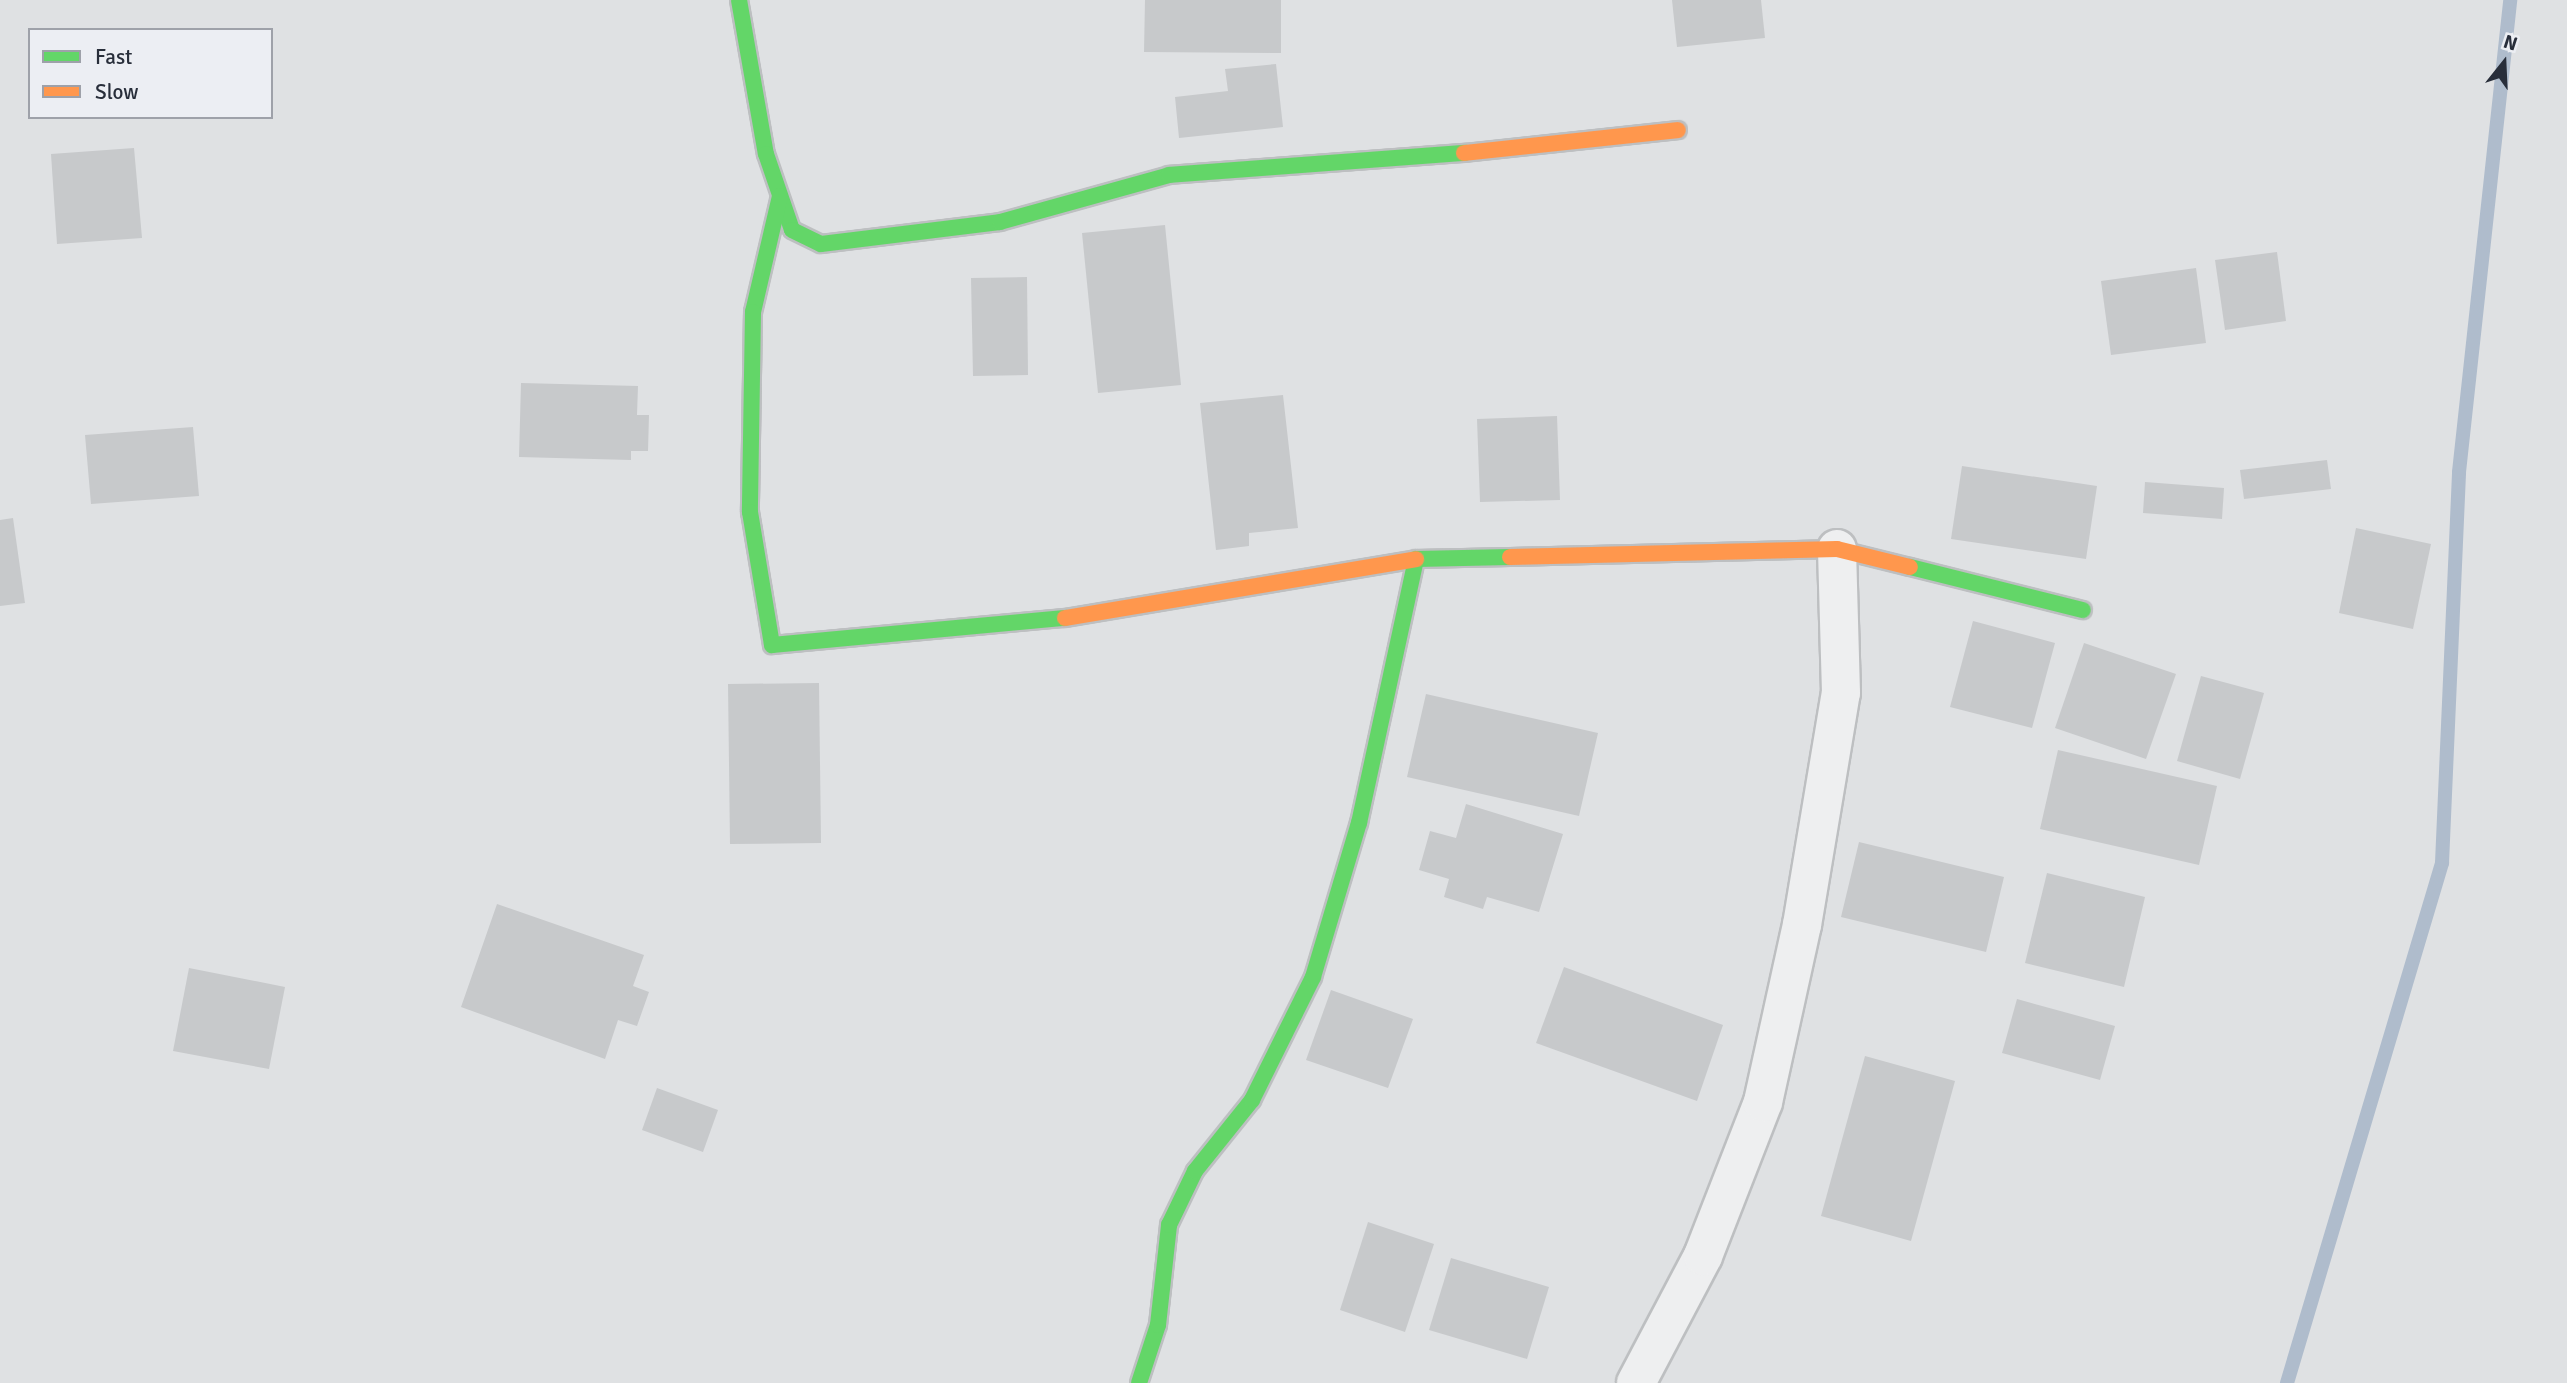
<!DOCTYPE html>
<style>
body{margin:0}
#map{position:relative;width:2567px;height:1383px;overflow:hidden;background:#dfe1e3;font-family:Signika,sans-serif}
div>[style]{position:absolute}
.stream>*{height:14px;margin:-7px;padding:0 7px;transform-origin:7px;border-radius:7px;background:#afbccc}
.building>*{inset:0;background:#c7c9cb}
.roads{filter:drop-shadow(2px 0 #bdbfc1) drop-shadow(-2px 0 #bdbfc1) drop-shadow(0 2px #bdbfc1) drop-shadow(0 -2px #bdbfc1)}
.street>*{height:38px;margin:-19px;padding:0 19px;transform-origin:19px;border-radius:19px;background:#eeeff0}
.fast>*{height:16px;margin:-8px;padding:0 8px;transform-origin:8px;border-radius:8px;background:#63d668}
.slow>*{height:16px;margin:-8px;padding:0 8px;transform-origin:8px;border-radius:8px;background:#ff974d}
span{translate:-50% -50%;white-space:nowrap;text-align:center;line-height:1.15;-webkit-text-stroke:5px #eceef3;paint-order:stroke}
.legend{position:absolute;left:28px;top:28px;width:245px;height:91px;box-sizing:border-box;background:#eceef3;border:2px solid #9ea1a9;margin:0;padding:9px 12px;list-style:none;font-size:21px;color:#282e3a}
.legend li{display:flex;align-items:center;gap:14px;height:35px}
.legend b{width:35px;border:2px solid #9ea1a9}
.north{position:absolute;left:2469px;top:28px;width:70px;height:70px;-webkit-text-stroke:5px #eceef3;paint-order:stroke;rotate:18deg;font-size:19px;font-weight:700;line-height:28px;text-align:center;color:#282e3a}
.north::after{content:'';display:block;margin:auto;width:24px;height:32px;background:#282e3a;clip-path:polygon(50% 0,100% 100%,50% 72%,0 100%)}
</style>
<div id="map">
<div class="stream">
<i style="left:2287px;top:1383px;width:543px;rotate:-73.4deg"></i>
<i style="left:2442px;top:863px;width:391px;rotate:-87.5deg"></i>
<i style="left:2459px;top:472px;width:475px;rotate:-83.8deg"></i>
</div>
<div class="building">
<i style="clip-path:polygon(1145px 0,1281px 0,1281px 53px,1144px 52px)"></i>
<i style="clip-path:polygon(1672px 0,1761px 0,1765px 38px,1677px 47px)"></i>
<i style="clip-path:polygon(1276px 64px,1283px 127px,1179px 138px,1175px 97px,1228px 91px,1225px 69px)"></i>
<i style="clip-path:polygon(134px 148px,142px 238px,57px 244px,51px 154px)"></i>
<i style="clip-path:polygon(1165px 225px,1181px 385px,1098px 393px,1082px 233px)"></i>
<i style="clip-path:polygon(2277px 252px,2286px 321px,2225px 330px,2215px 260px)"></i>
<i style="clip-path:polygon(2196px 268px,2206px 343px,2111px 355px,2101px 281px)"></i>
<i style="clip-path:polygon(1027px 277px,1028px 375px,973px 376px,971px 278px)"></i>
<i style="clip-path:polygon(521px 383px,638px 386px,637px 415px,649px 415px,648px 451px,631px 451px,631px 460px,519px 457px)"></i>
<i style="clip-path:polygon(1283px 395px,1298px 528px,1249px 533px,1249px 546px,1216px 550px,1200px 403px)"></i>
<i style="clip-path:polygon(1557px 416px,1560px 500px,1480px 502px,1477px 419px)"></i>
<i style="clip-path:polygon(193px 427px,199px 496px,91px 504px,85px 435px)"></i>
<i style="clip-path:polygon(2327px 460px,2331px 489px,2244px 499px,2240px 470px)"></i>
<i style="clip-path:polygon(1962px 466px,2097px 486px,2086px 559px,1951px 539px)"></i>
<i style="clip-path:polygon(2145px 482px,2224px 488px,2222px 519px,2143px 513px)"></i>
<i style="clip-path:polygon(13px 518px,25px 603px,0 606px,0 520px)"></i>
<i style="clip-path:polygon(2356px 528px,2431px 544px,2413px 629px,2339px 613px)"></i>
<i style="clip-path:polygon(1973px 621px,2055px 643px,2032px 728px,1950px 707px)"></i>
<i style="clip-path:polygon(2084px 643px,2176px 674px,2146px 759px,2055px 728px)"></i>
<i style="clip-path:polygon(2201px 676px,2264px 693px,2240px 779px,2177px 761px)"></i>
<i style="clip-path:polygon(819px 683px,821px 843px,730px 844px,728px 684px)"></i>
<i style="clip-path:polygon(1426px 694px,1598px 733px,1579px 816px,1407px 777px)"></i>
<i style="clip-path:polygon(2058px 750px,2217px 786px,2199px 865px,2040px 829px)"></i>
<i style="clip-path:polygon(1466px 804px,1563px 834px,1539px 912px,1487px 897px,1483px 909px,1444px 897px,1449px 879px,1419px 870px,1430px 831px,1456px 838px)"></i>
<i style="clip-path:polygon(1859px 842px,2004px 877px,1986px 952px,1841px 917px)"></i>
<i style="clip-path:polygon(2047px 873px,2145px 897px,2124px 987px,2025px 963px)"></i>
<i style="clip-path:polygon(497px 904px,644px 955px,633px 986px,649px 992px,637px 1026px,618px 1020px,605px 1059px,461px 1007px)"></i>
<i style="clip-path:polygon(1564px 967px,1723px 1025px,1697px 1101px,1536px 1043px)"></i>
<i style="clip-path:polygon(189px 968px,285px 987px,269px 1069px,173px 1051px)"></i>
<i style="clip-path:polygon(1331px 990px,1413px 1019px,1388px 1088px,1306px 1060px)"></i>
<i style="clip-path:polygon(2017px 999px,2115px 1026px,2100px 1080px,2002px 1053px)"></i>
<i style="clip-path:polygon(1865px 1056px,1955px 1081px,1911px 1241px,1821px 1216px)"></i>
<i style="clip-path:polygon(657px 1088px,718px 1110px,703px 1152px,642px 1130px)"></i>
<i style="clip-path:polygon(1368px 1222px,1434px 1244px,1405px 1332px,1340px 1310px)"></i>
<i style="clip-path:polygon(1451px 1258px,1549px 1287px,1527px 1359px,1429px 1330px)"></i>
</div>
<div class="roads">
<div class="street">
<i style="left:1636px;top:1383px;width:144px;rotate:-62.2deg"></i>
<i style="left:1703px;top:1256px;width:165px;rotate:-68.7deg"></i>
<i style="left:1763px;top:1102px;width:181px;rotate:-77.6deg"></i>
<i style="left:1802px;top:925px;width:235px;rotate:-80.5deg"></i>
<i style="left:1841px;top:693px;width:144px;rotate:-91.6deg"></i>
</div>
<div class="fast">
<i style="left:739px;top:0;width:156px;rotate:80.1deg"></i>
<i style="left:766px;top:154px;width:80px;rotate:71.1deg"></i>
<i style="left:792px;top:230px;width:32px;rotate:26deg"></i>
<i style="left:821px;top:244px;width:180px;rotate:-7deg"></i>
<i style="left:1000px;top:222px;width:175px;rotate:-15.5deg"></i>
<i style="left:1169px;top:175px;width:296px;rotate:-4.3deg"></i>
<i style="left:780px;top:196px;width:119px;rotate:103.1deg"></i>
<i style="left:753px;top:312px;width:200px;rotate:90.9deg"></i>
<i style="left:750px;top:512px;width:135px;rotate:80.6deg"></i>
<i style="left:772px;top:645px;width:294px;rotate:-5.3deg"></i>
<i style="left:1910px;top:567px;width:178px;rotate:14deg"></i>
<i style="left:1139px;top:1383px;width:61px;rotate:-71.9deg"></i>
<i style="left:1158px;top:1325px;width:101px;rotate:-83.7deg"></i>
<i style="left:1169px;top:1225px;width:60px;rotate:-64.3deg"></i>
<i style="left:1195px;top:1171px;width:91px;rotate:-51.2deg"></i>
<i style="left:1252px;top:1100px;width:137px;rotate:-63.6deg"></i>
<i style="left:1313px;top:977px;width:161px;rotate:-73.4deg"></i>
<i style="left:1359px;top:823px;width:270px;rotate:-77.8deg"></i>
<i style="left:1416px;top:559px;width:94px;rotate:-1.2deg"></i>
</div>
<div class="slow">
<i style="left:1464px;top:153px;width:215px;rotate:-6.1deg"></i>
<i style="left:1510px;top:557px;width:327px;rotate:-1.4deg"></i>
<i style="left:1837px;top:549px;width:75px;rotate:13.9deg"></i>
<i style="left:1065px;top:618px;width:356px;rotate:-9.5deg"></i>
</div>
</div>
<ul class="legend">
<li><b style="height:9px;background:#63d668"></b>Fast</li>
<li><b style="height:9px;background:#ff974d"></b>Slow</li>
</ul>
<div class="north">N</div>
</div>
